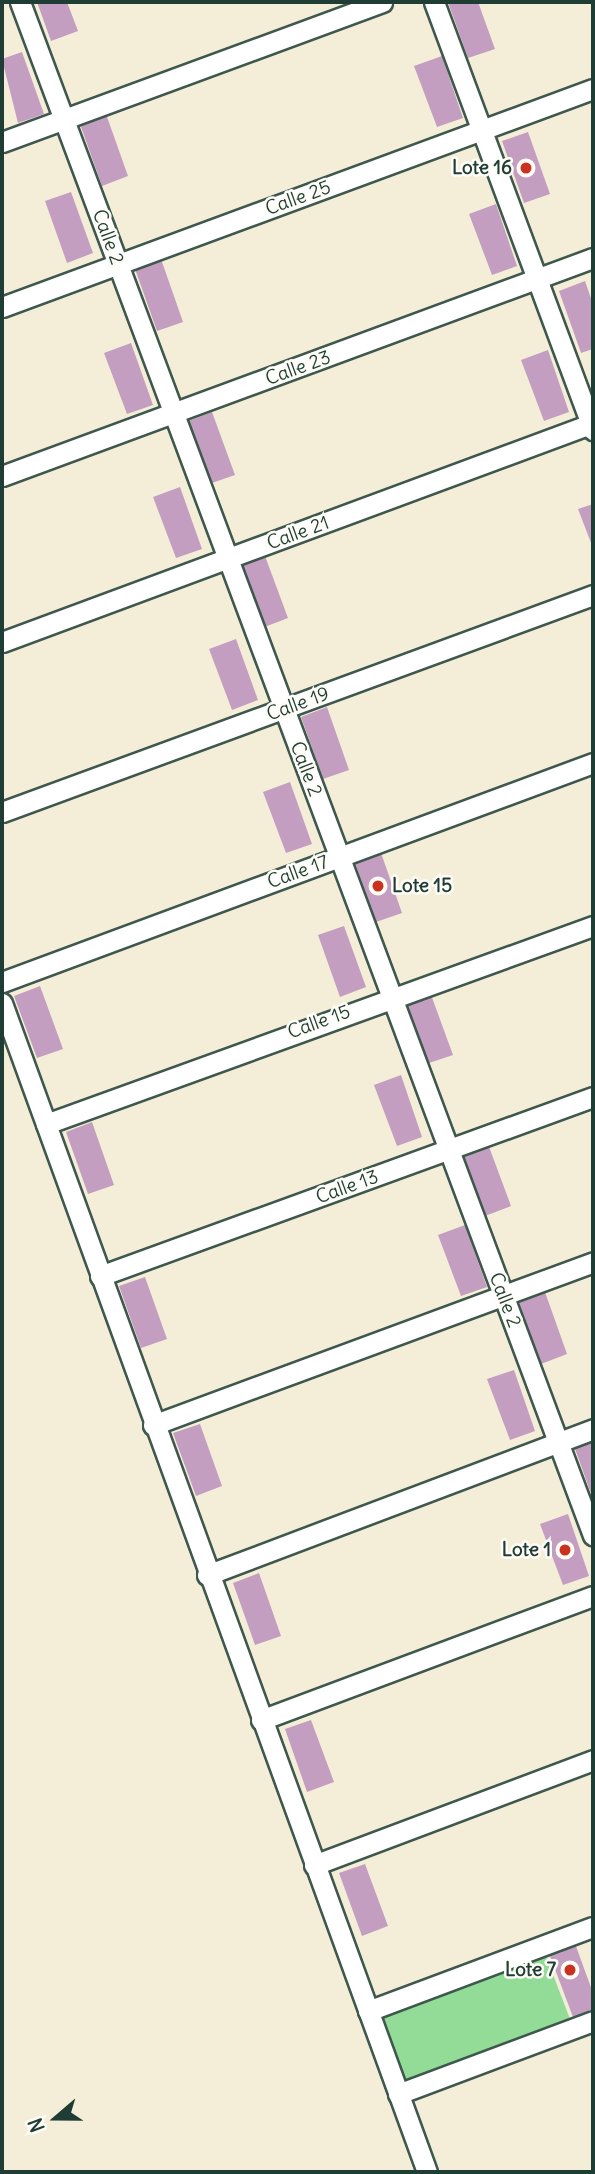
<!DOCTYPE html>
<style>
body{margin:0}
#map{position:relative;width:595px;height:2174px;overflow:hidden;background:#f4eed9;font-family:Delius,sans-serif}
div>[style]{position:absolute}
.green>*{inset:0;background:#92dc98}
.building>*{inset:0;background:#c39ec1}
.roads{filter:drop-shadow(2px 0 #3f584d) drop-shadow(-2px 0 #3f584d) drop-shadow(0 2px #3f584d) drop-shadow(0 -2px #3f584d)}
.minor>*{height:19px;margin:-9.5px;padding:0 9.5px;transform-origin:9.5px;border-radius:9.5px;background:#fff}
.dots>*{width:19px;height:19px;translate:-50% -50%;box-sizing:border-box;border:4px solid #fdfcf7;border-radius:50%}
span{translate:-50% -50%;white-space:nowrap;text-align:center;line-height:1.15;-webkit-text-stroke:5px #fdfcf7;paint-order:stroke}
.poi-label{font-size:19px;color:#1f3d34;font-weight:700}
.right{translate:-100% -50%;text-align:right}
.left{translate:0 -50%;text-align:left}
.street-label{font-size:19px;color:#1f3d34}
.frame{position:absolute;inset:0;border:4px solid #1f3d34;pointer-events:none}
.north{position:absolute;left:21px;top:2083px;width:70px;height:70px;-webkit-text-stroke:5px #fdfcf7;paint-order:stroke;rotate:250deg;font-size:19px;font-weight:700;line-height:28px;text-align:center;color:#1f3d34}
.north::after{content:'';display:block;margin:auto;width:24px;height:32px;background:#1f3d34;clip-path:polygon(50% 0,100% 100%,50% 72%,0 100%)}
</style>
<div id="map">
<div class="green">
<i style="clip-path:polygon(544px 1951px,570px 2019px,405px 2082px,378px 2013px)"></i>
</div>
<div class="building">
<i style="clip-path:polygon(37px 2px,67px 2px,78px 31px,51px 41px)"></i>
<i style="clip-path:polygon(448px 2px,478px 2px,495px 49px,468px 58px)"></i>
<i style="clip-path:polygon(22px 52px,44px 114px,18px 123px,2px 59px)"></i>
<i style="clip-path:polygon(442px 56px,463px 118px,437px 127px,414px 66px)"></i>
<i style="clip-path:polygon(106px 114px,128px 176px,102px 186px,80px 124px)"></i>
<i style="clip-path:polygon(528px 132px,550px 194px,524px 203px,502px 141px)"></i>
<i style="clip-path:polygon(71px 192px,93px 253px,67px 263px,45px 201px)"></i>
<i style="clip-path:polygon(496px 204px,517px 266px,492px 275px,469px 214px)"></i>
<i style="clip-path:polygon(161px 259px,183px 322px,157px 331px,135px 269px)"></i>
<i style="clip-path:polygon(585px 281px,593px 304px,593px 349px,581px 353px,559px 291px)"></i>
<i style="clip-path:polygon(131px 343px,153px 405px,127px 414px,104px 353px)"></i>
<i style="clip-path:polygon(548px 350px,569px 412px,544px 421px,521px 360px)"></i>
<i style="clip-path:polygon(212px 412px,235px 475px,209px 484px,186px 422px)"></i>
<i style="clip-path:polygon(180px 487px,202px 549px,176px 558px,153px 497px)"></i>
<i style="clip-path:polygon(593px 504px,593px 548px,578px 509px)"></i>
<i style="clip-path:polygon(265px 556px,288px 618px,262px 628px,239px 565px)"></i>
<i style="clip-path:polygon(236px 639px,258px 700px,232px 710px,209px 649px)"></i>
<i style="clip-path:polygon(327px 707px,349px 770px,323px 779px,301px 717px)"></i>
<i style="clip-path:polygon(290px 782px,312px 844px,286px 853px,263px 792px)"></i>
<i style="clip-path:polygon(380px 850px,402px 913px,376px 922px,354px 860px)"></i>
<i style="clip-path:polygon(344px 926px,366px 987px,340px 997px,318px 935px)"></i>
<i style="clip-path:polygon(40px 986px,63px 1049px,37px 1058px,14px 996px)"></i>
<i style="clip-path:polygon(430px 992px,453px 1055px,426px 1064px,404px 1002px)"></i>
<i style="clip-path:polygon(401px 1075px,422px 1137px,397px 1146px,374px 1085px)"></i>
<i style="clip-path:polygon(92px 1122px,114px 1185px,88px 1194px,66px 1132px)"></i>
<i style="clip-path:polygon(488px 1144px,511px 1206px,485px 1216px,462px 1154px)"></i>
<i style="clip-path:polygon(465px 1225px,487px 1287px,461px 1296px,438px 1235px)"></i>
<i style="clip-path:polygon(145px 1277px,167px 1339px,141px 1348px,119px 1286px)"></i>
<i style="clip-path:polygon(545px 1292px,567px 1354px,541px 1364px,519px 1302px)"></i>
<i style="clip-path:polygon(514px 1370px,535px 1431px,510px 1440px,487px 1379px)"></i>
<i style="clip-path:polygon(200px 1424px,222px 1486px,196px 1496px,173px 1433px)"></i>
<i style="clip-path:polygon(593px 1439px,593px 1499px,574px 1446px)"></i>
<i style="clip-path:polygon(568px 1514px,589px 1576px,563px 1585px,540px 1524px)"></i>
<i style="clip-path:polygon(259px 1573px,281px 1636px,255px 1645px,233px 1583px)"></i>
<i style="clip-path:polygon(311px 1720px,334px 1782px,307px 1792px,285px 1729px)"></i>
<i style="clip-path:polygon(365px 1864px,388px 1926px,362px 1936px,339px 1873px)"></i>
<i style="clip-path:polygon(573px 1938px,593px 1993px,593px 2009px,573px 2017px,547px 1948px)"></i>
</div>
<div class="roads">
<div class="minor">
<i style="left:20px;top:2px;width:1637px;rotate:69.51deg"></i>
<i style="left:434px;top:2px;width:457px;rotate:69.6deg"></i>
<i style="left:2px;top:142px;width:405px;rotate:-20.2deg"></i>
<i style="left:2px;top:307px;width:630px;rotate:-20.25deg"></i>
<i style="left:2px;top:476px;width:630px;rotate:-20.25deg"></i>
<i style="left:2px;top:642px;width:630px;rotate:-20.33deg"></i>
<i style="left:2px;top:812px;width:630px;rotate:-20.16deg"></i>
<i style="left:2px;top:982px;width:630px;rotate:-20.33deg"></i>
<i style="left:2px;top:1003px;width:1244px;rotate:70.02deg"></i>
<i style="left:46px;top:1124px;width:582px;rotate:-19.9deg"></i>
<i style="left:100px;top:1276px;width:524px;rotate:-19.96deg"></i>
<i style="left:153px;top:1425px;width:469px;rotate:-20.3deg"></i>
<i style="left:207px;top:1575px;width:413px;rotate:-20.7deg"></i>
<i style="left:261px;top:1720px;width:354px;rotate:-20.5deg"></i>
<i style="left:314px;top:1865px;width:298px;rotate:-20.6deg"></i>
<i style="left:368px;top:2011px;width:240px;rotate:-20.5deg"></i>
<i style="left:398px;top:2094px;width:208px;rotate:-20.5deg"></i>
</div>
</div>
<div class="dots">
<i style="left:526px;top:168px;background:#c8321e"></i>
<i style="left:378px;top:886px;background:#c8321e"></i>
<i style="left:565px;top:1550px;background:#c8321e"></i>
<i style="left:570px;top:1970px;background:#c8321e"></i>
</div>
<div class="poi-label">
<span class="right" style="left:512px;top:168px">Lote 16</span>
<span class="left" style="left:392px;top:886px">Lote 15</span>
<span class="right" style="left:551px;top:1550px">Lote 1</span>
<span class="right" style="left:556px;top:1970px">Lote 7</span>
</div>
<div class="street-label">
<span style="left:298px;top:198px;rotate:-20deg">Calle 25</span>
<span style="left:108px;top:237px;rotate:70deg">Calle 2</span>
<span style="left:298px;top:368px;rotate:-20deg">Calle 23</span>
<span style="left:298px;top:533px;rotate:-20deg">Calle 21</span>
<span style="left:298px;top:704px;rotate:-20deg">Calle 19</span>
<span style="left:306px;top:769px;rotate:69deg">Calle 2</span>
<span style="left:298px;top:872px;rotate:-20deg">Calle 17</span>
<span style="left:319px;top:1022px;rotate:-20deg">Calle 15</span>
<span style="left:347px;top:1187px;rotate:-20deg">Calle 13</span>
<span style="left:505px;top:1300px;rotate:69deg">Calle 2</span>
</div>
<div class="frame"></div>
<div class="north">N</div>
</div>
